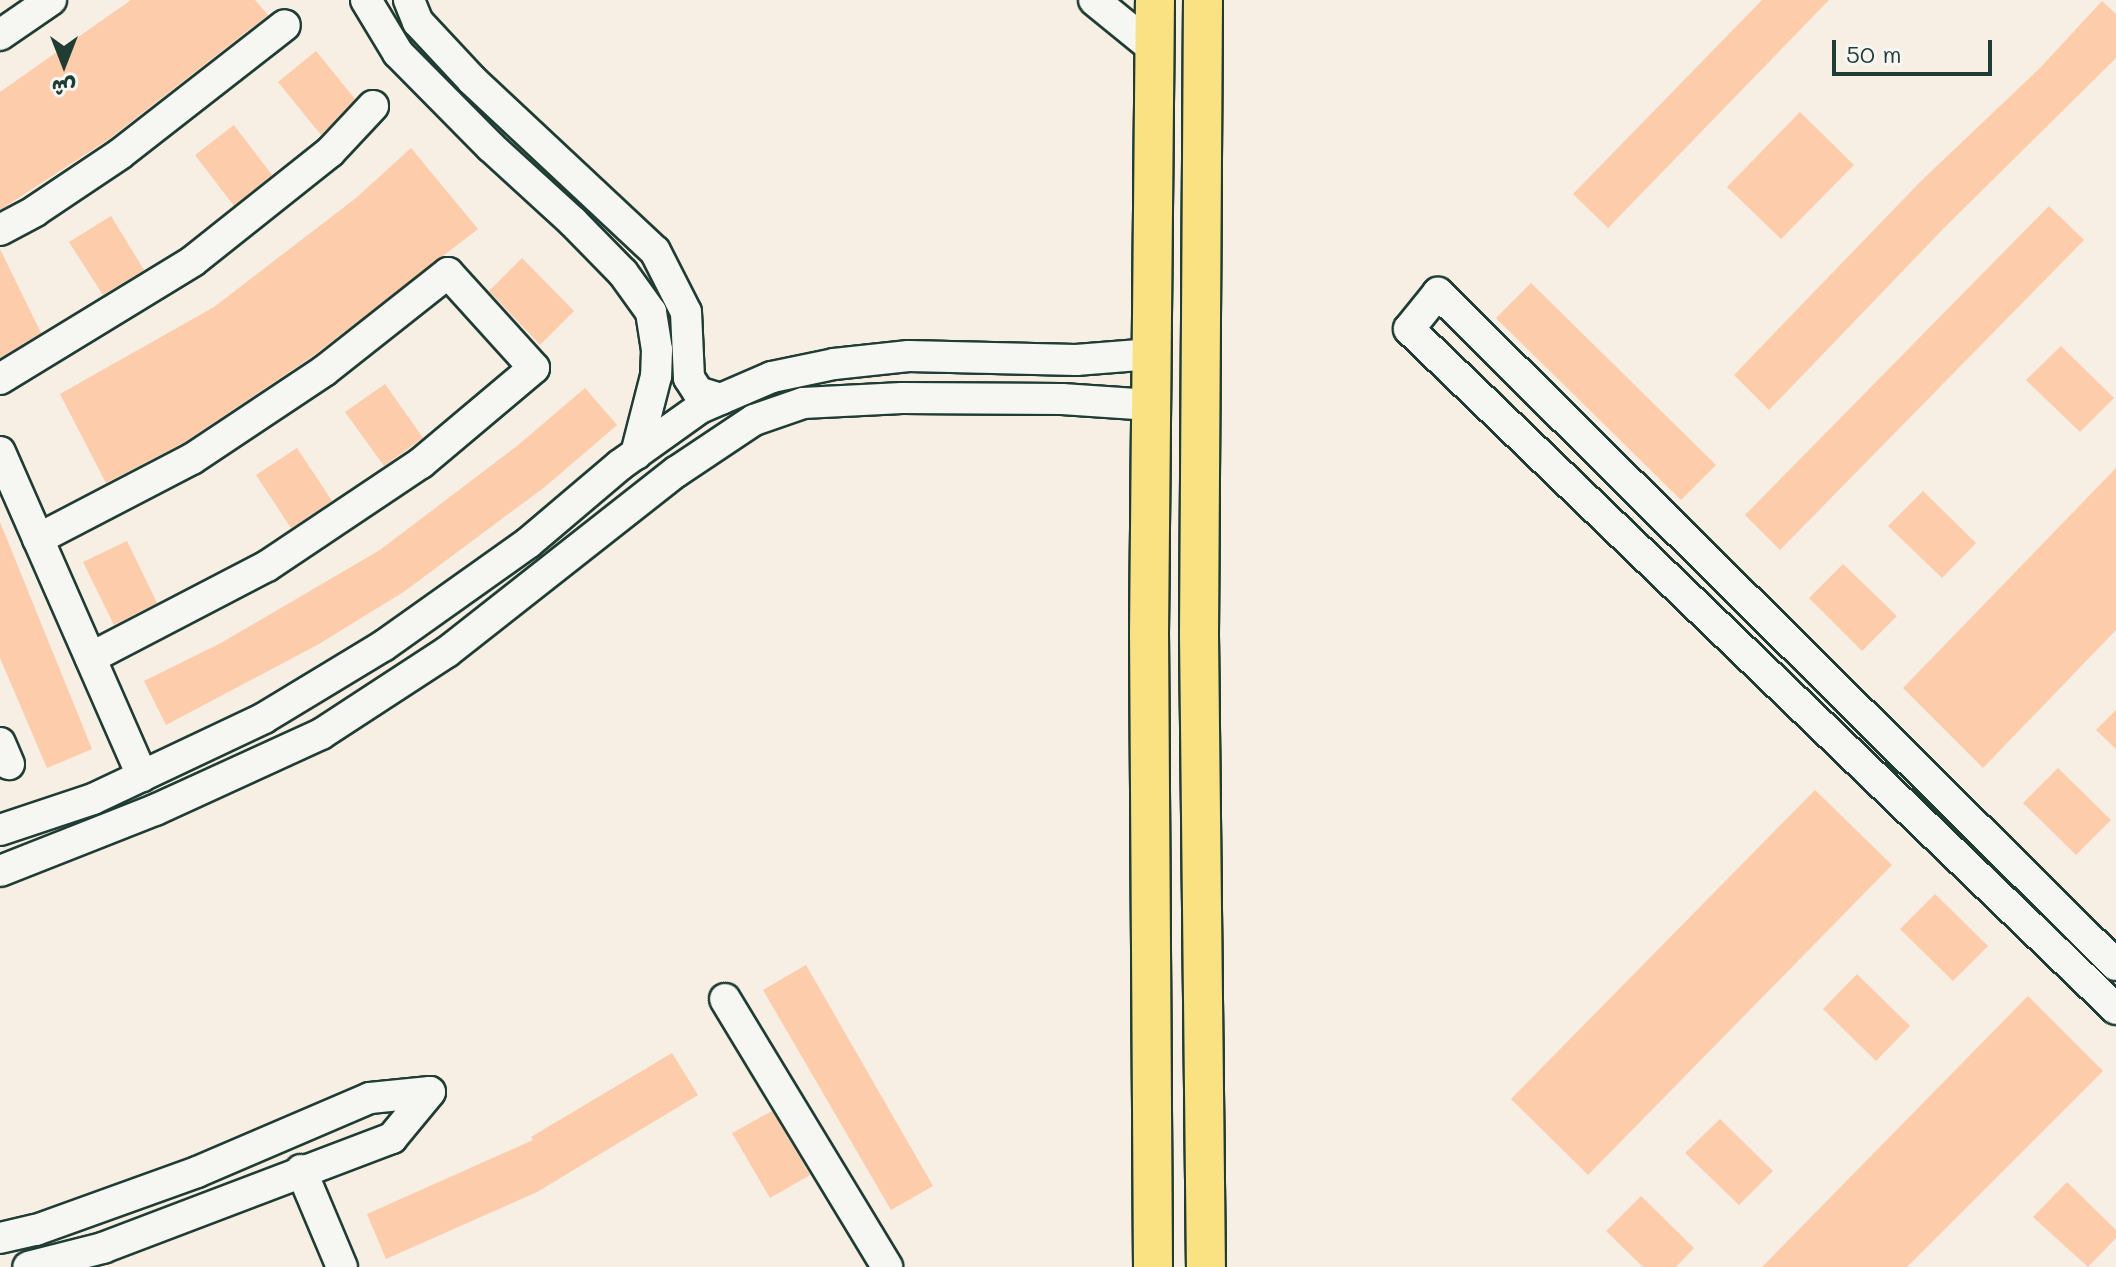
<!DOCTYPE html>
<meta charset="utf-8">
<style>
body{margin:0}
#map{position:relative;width:2116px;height:1267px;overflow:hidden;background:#f7eee4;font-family:Mali,"Playpen Sans Arabic",sans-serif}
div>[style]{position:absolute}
.building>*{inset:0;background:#fcccab}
.roads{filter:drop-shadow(2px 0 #1f3d34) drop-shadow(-2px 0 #1f3d34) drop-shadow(0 2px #1f3d34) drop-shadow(0 -2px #1f3d34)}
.minor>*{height:30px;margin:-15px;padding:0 15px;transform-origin:15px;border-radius:15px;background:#f6f6f2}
.major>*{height:38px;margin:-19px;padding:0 19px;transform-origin:19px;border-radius:19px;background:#fae181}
span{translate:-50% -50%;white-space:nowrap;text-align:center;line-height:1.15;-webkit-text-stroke:6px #f6f6f2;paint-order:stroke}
.north{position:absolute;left:24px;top:24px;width:80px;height:80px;-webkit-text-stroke:6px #f6f6f2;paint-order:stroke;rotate:180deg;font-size:22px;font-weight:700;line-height:32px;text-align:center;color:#1f3d34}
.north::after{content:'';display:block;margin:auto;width:28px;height:36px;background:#1f3d34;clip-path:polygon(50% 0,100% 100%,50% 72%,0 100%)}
.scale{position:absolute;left:1832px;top:40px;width:160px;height:36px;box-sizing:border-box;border:4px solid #1f3d34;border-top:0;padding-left:10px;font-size:24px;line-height:28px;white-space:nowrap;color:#1f3d34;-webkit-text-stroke:6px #f6f6f2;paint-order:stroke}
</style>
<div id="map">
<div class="building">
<i style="clip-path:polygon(131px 0,255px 0,268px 15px,109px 139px,0 210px,0 92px)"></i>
<i style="clip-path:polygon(1762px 0,1829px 0,1608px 228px,1573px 194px)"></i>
<i style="clip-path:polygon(2102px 1px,2116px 14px,2116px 58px,1944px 228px,1769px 410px,1734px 375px,1921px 181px,2040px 68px)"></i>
<i style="clip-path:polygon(316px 51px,355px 99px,321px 135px,278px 82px)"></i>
<i style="clip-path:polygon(1800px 112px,1854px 165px,1781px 239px,1727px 187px)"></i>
<i style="clip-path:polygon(234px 125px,272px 175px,234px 206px,195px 155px)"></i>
<i style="clip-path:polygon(411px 148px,478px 229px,313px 356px,183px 443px,106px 483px,60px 394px,214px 307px,356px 198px)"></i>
<i style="clip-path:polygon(2049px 206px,2084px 240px,1780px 550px,1745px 515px)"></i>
<i style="clip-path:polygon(111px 216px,144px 270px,103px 295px,69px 242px)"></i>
<i style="clip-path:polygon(0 249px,41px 333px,0 358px)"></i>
<i style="clip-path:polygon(522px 258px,574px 311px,540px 345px,489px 291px)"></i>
<i style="clip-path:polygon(1531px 283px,1716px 465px,1681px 500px,1496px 318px)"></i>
<i style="clip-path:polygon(2061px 346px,2114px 398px,2080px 432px,2026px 380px)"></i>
<i style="clip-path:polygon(385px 384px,423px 438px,384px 466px,345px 412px)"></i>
<i style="clip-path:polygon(585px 388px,617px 425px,546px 486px,405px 591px,319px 644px,166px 725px,144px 681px,221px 643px,380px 550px,517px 446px)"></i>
<i style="clip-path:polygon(297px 448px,332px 501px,291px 528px,256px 475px)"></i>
<i style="clip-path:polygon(2116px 468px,2116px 630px,1983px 768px,1903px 688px)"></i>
<i style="clip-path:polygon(1923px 491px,1976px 543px,1942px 578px,1888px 526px)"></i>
<i style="clip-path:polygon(0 522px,92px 749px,47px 768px,0 658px)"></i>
<i style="clip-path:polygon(127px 541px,157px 603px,114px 625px,83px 562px)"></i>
<i style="clip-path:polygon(1843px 564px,1897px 616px,1862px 651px,1809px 598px)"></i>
<i style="clip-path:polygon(2116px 710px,2116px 749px,2096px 730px)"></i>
<i style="clip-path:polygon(2058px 768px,2111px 820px,2076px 855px,2023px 803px)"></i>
<i style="clip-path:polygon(1815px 790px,1892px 865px,1588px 1175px,1511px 1099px)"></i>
<i style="clip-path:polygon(1935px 894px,1988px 946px,1953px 981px,1900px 929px)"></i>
<i style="clip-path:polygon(806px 965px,933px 1186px,891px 1210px,763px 990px)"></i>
<i style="clip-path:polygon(1857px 974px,1910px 1026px,1876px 1061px,1823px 1009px)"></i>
<i style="clip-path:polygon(2028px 996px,2103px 1071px,1907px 1267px,1762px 1267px)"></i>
<i style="clip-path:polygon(672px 1053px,698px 1095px,537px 1192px,386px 1259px,367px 1214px,533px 1140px,531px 1137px)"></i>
<i style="clip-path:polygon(772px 1111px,810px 1175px,770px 1198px,732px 1133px)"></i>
<i style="clip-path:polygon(1720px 1119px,1773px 1171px,1739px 1205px,1685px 1153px)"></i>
<i style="clip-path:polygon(2067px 1182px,2116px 1230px,2116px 1238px,2088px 1267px,2033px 1217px)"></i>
<i style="clip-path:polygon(1641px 1196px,1694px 1248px,1676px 1267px,1643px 1267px,1606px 1231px)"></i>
</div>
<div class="roads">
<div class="minor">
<i style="left:366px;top:0;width:62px;rotate:58.9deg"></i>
<i style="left:398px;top:53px;width:132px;rotate:45.3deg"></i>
<i style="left:491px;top:147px;width:111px;rotate:42.4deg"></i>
<i style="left:573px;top:222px;width:71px;rotate:45.6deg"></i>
<i style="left:623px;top:273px;width:48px;rotate:54.3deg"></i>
<i style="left:651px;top:312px;width:38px;rotate:81deg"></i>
<i style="left:657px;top:350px;width:26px;rotate:92deg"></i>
<i style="left:656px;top:376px;width:81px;rotate:104.4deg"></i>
<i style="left:409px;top:0;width:24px;rotate:68deg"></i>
<i style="left:418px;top:22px;width:79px;rotate:47deg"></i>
<i style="left:472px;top:80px;width:250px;rotate:43.1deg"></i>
<i style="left:655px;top:251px;width:68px;rotate:63.1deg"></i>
<i style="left:686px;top:312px;width:66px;rotate:87.4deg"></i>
<i style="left:689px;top:378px;width:17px;rotate:57deg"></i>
<i style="left:698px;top:392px;width:24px;rotate:17deg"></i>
<i style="left:1094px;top:0;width:77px;rotate:39.2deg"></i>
<i style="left:0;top:35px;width:62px;rotate:-34.5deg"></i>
<i style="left:0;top:230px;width:40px;rotate:-28deg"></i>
<i style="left:35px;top:211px;width:102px;rotate:-33.8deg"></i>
<i style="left:120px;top:154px;width:209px;rotate:-38deg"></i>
<i style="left:0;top:379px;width:226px;rotate:-31.4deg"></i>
<i style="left:193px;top:261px;width:175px;rotate:-38.5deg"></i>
<i style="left:330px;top:152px;width:63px;rotate:-46.9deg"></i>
<i style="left:0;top:452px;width:354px;rotate:66.3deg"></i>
<i style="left:38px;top:539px;width:174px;rotate:-27.5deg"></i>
<i style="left:192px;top:459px;width:159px;rotate:-33.7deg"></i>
<i style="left:324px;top:371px;width:158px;rotate:-38.3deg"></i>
<i style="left:448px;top:273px;width:128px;rotate:47.8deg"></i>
<i style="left:534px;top:368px;width:148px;rotate:139.9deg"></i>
<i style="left:421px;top:463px;width:185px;rotate:146.2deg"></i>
<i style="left:267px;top:566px;width:199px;rotate:152.5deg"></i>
<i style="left:0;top:743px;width:23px;rotate:67deg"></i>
<i style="left:0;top:830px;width:98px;rotate:-18.4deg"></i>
<i style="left:93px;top:799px;width:189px;rotate:-25.3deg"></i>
<i style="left:264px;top:718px;width:139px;rotate:-31.2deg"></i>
<i style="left:383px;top:646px;width:178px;rotate:-35.4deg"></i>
<i style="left:528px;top:543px;width:121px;rotate:-40.3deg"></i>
<i style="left:620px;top:465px;width:98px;rotate:-35.5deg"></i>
<i style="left:700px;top:408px;width:78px;rotate:-23.3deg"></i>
<i style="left:772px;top:377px;width:63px;rotate:-11.8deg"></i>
<i style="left:834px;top:364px;width:75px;rotate:-6.1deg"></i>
<i style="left:909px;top:356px;width:167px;rotate:1.4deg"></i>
<i style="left:1076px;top:360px;width:76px;rotate:-4.5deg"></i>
<i style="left:0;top:871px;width:167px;rotate:-21.5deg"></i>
<i style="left:155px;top:810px;width:183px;rotate:-24.6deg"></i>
<i style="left:321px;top:734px;width:150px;rotate:-33.1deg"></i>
<i style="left:447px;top:652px;width:291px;rotate:-38.2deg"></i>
<i style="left:676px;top:472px;width:94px;rotate:-33.7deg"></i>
<i style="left:754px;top:420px;width:52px;rotate:-19.1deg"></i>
<i style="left:803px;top:403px;width:99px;rotate:-2.9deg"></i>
<i style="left:902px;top:398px;width:160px;rotate:0.4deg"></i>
<i style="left:1062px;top:399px;width:89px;rotate:3.9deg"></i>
<i style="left:2116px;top:965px;width:955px;rotate:-135.25deg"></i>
<i style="left:1438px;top:293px;width:46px;rotate:128.9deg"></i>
<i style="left:1409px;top:329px;width:981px;rotate:43.88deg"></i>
<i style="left:725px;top:999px;width:313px;rotate:58.8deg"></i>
<i style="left:301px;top:1170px;width:105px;rotate:67.1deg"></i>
<i style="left:0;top:1238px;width:37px;rotate:-13deg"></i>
<i style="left:36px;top:1230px;width:171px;rotate:-19.8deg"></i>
<i style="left:197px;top:1172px;width:188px;rotate:-23.2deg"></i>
<i style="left:370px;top:1098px;width:60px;rotate:-5.7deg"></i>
<i style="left:430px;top:1092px;width:60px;rotate:129.6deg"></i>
<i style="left:392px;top:1138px;width:309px;rotate:159.2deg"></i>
<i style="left:103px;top:1248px;width:77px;rotate:165.8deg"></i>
</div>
<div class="major">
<i style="left:1203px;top:0;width:635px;rotate:90.36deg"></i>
<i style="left:1199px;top:635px;width:632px;rotate:89.37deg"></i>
<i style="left:1153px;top:1267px;width:633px;rotate:-90.36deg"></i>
<i style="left:1149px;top:634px;width:634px;rotate:-89.46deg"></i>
</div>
</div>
<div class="north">ش</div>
<div class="scale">50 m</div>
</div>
